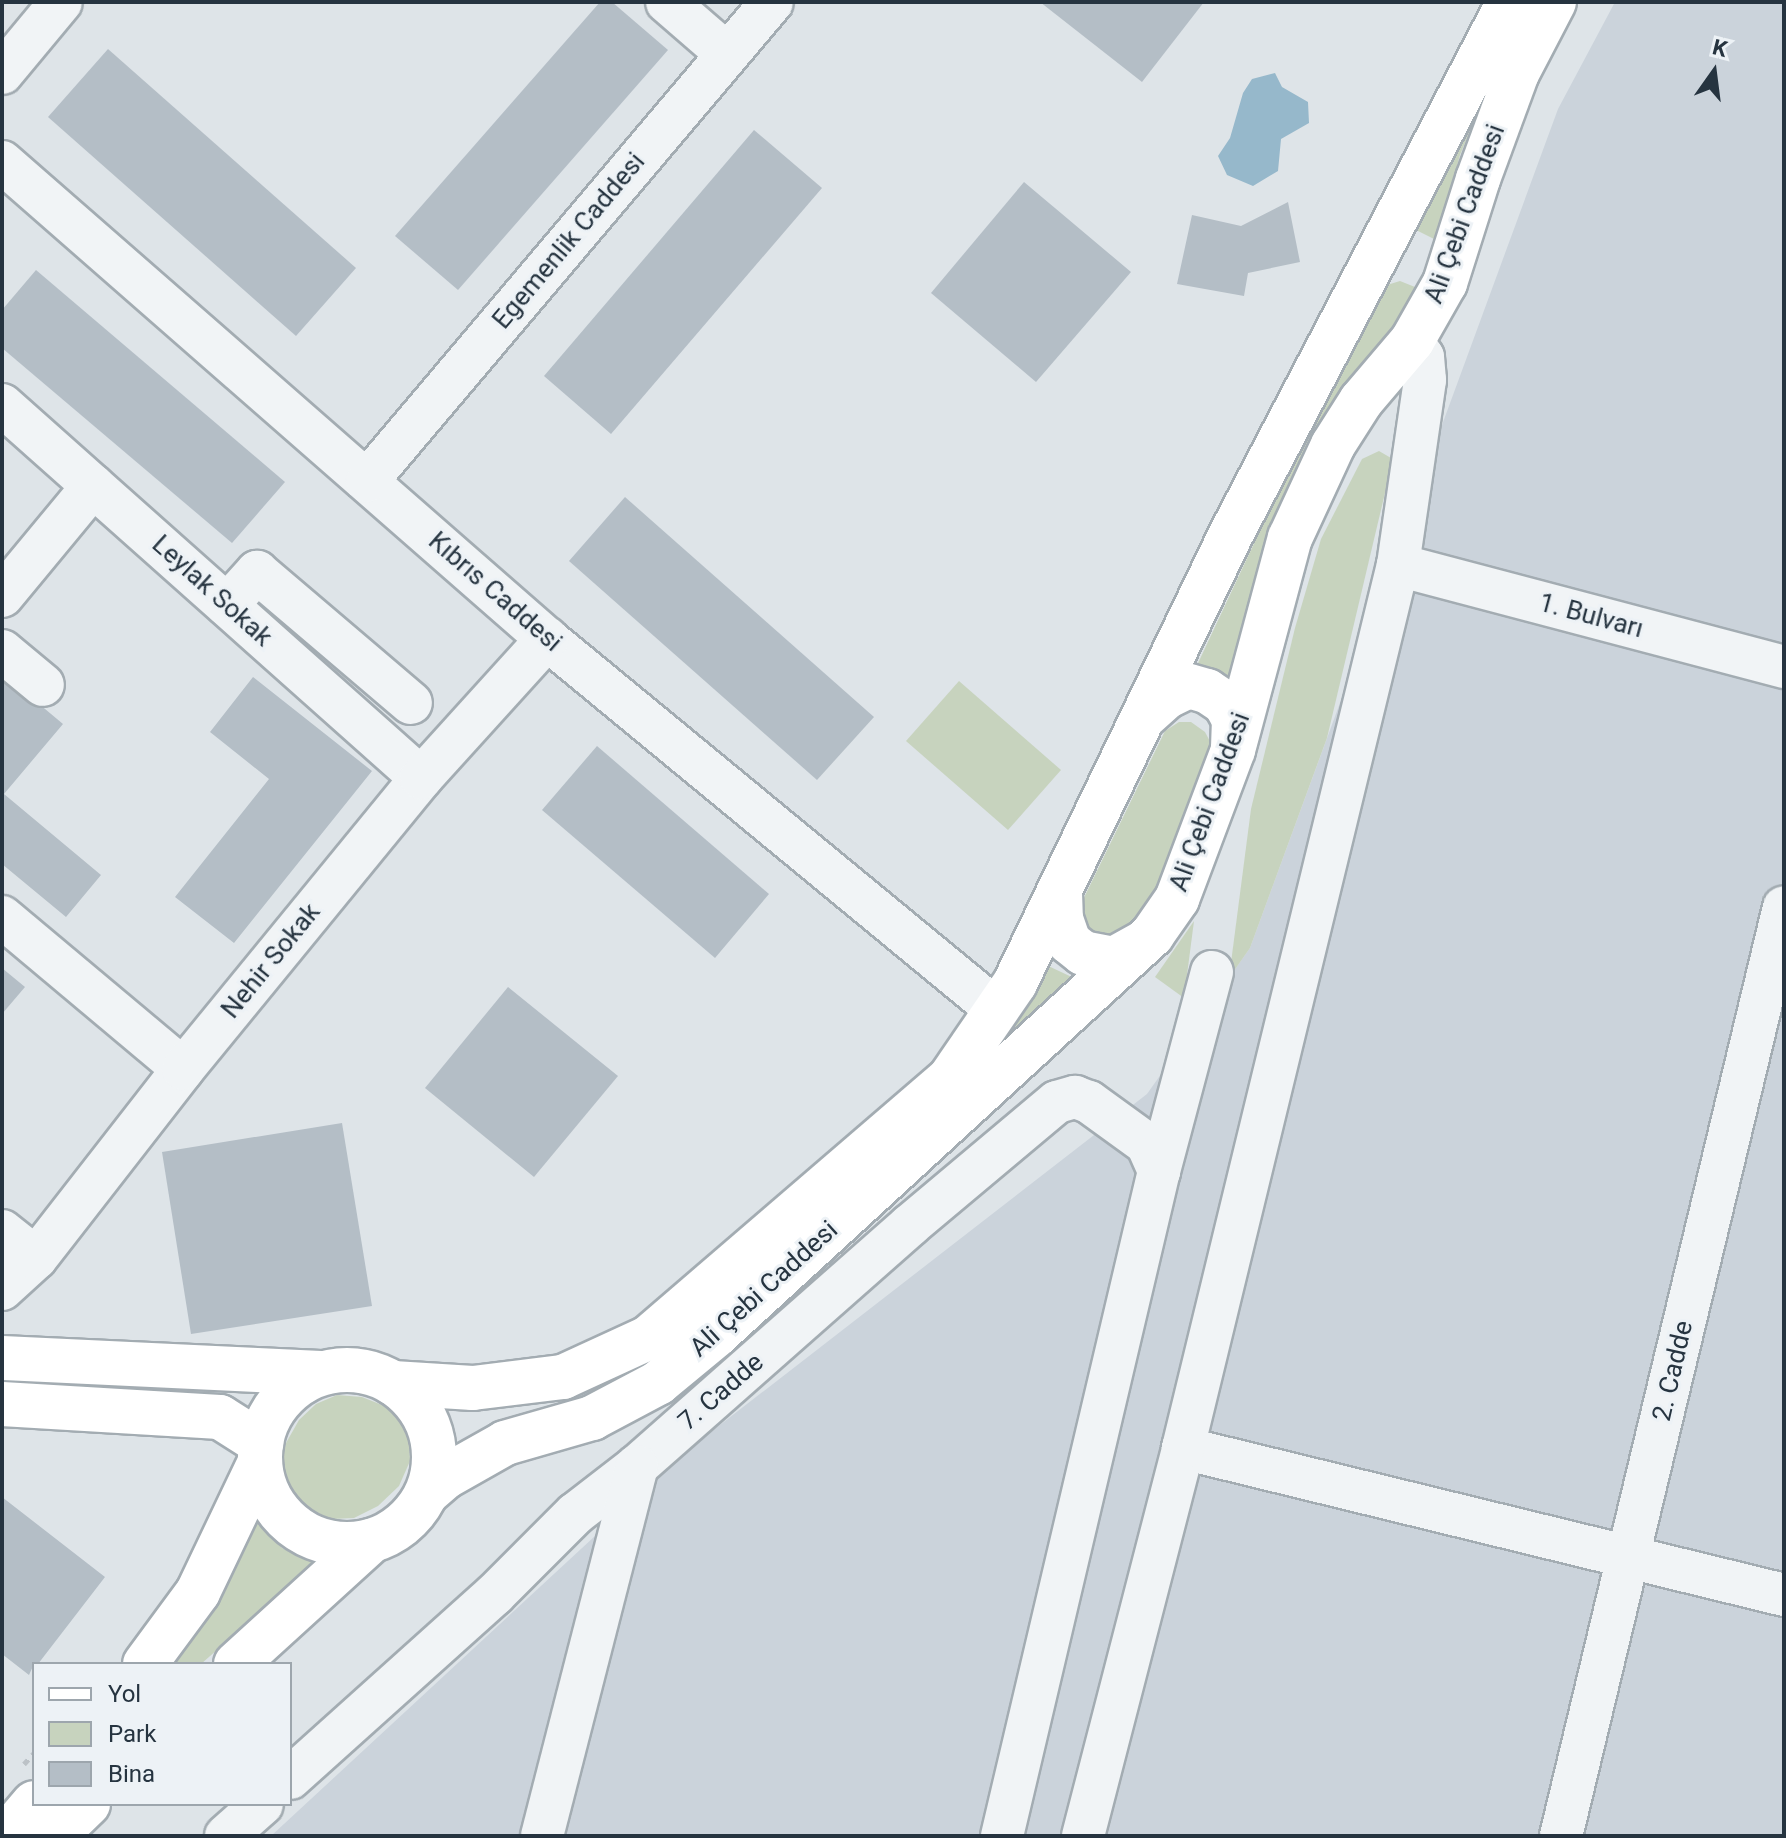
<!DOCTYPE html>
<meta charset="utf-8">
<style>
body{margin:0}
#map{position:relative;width:1786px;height:1838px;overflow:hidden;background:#dee4e8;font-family:Roboto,sans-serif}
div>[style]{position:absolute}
.built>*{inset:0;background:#cbd3db}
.green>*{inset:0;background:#c7d3be}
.water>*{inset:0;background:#96b8cb}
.building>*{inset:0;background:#b4bec6}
.path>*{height:5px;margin-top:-2.5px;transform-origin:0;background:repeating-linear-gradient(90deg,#bcc2c7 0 6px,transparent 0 12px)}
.roads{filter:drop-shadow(2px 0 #a3acb2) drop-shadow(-2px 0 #a3acb2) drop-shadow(0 2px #a3acb2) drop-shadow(0 -2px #a3acb2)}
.minor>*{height:42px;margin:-21px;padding:0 21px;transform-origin:21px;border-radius:21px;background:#f1f4f6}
.major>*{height:44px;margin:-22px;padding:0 22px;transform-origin:22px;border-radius:22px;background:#fff}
.major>.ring{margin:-22px;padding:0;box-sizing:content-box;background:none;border:44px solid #fff;border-radius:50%}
span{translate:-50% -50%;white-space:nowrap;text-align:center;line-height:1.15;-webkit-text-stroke:6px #edf2f6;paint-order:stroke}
.street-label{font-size:26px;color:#263440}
.frame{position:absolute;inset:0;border:4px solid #263440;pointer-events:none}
.legend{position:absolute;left:32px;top:1662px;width:260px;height:144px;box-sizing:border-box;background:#edf2f6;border:2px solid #9da6ad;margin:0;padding:10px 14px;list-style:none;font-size:24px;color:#263440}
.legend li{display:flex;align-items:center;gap:16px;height:40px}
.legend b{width:40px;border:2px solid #9da6ad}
.north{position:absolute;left:1674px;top:32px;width:80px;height:80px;-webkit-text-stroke:6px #edf2f6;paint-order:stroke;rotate:14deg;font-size:22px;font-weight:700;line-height:32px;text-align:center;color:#263440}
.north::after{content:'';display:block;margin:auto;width:28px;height:36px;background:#263440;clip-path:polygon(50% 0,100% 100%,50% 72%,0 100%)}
</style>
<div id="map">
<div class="built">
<i style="clip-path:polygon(1615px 2px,1784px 2px,1784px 1836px,271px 1836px,689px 1449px,1147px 1094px,1250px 948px,1558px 109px)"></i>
</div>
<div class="green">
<i style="clip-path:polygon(1494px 72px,1460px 155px,1436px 240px,1416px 230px)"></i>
<i style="clip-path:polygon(1400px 281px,1415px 287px,1417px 298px,1232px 688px,1192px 676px,1272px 505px,1387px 285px)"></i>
<i style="clip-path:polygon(1379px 451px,1391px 458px,1389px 476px,1327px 738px,1250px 948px,1229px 978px,1251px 809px,1295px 628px,1321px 539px,1362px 459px)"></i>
<i style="clip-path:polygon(959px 681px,1061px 770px,1008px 830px,906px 741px)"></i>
<i style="clip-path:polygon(1179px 722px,1191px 722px,1205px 732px,1214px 749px,1144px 923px,1105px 939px,1080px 921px,1077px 912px,1165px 731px)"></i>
<i style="clip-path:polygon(1194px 921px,1184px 998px,1155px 977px)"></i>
<i style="clip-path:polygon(1042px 963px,1078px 980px,999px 1049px)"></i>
<i style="clip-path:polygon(337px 1395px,362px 1397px,387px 1407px,403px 1419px,409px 1438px,410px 1461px,399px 1486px,378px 1506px,354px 1518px,332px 1519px,309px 1510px,291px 1492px,281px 1465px,286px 1443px,299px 1420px,316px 1404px)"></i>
<i style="clip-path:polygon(257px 1519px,282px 1548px,300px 1557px,319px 1560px,201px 1664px,171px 1664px,218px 1595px)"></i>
</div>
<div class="water">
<i style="clip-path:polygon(1275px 73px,1282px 87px,1308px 102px,1309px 123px,1281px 139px,1278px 171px,1253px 186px,1227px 175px,1218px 156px,1230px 138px,1243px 93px,1252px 79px)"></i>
</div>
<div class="building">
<i style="clip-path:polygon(600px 2px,612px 2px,668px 50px,458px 290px,395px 236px)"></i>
<i style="clip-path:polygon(1040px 2px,1204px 2px,1142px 82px)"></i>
<i style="clip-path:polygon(108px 49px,356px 268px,296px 336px,48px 117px)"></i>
<i style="clip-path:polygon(754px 130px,822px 188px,611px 434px,544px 376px)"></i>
<i style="clip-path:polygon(1024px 182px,1131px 272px,1036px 382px,931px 293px)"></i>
<i style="clip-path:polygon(1288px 202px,1300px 262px,1248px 273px,1244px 296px,1177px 284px,1192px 215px,1241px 226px)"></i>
<i style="clip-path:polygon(36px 270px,285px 482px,232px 543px,2px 348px,2px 310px)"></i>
<i style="clip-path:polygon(625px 497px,874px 717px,817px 780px,569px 561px)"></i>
<i style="clip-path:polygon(2px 673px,63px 724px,4px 794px,101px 875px,66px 917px,2px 864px)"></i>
<i style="clip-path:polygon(253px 677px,372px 771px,234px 943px,175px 897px,269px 779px,210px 732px)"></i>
<i style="clip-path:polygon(597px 746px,769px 894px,715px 958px,542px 810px)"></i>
<i style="clip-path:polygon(2px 968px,25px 987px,2px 1014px)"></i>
<i style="clip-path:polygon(508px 987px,618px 1076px,534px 1177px,425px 1088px)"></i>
<i style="clip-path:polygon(342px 1123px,372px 1306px,191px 1334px,162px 1152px)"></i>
<i style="clip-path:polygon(2px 1497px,105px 1577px,38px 1664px,34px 1664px,29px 1675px,2px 1654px)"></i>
</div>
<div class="path">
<i style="left:24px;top:1764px;width:15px;rotate:-48deg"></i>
</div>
<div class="roads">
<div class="minor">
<i style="left:667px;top:2px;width:79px;rotate:40.9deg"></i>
<i style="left:2px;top:73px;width:92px;rotate:-50.3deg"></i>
<i style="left:2px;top:162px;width:724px;rotate:41.19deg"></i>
<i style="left:547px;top:639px;width:583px;rotate:39.5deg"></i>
<i style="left:2px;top:405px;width:561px;rotate:41.68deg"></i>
<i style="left:367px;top:481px;width:627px;rotate:-49.79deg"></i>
<i style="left:1398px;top:565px;width:399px;rotate:14.8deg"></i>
<i style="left:2px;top:596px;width:143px;rotate:-50.4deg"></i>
<i style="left:227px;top:605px;width:45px;rotate:-47.7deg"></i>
<i style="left:257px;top:572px;width:202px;rotate:40.4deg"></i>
<i style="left:2px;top:651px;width:53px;rotate:39.7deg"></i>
<i style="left:2px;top:917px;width:236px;rotate:40deg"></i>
<i style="left:2px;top:1231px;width:43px;rotate:38.5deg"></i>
<i style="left:2px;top:1289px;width:46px;rotate:-42.4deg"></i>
<i style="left:36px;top:1258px;width:239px;rotate:-52.1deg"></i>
<i style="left:183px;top:1069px;width:376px;rotate:-50.7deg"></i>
<i style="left:421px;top:778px;width:188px;rotate:-47.8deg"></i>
<i style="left:1183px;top:1448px;width:619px;rotate:13.74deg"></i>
<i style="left:290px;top:1778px;width:274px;rotate:-41.9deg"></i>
<i style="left:494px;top:1595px;width:115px;rotate:-45deg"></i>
<i style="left:575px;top:1514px;width:78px;rotate:-37.7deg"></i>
<i style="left:637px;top:1466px;width:363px;rotate:-41.4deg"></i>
<i style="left:909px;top:1226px;width:193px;rotate:-40deg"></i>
<i style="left:1057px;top:1102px;width:19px;rotate:-16deg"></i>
<i style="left:1075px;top:1097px;width:15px;rotate:20deg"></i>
<i style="left:1089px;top:1102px;width:72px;rotate:35.9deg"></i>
<i style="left:1147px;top:1144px;width:30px;rotate:66deg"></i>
<i style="left:226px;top:1836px;width:48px;rotate:-41.6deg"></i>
<i style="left:542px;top:1836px;width:382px;rotate:-75.6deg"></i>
<i style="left:1002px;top:1836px;width:683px;rotate:-76.72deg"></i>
<i style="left:1159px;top:1171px;width:206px;rotate:-75.1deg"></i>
<i style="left:1083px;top:1836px;width:401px;rotate:-75.5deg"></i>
<i style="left:1183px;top:1448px;width:909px;rotate:-76.32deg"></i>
<i style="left:1398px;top:565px;width:187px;rotate:-81.7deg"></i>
<i style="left:1425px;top:380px;width:23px;rotate:-95deg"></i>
<i style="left:1423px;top:357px;width:19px;rotate:-125deg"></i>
<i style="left:1561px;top:1836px;width:955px;rotate:-76.5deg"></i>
</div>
<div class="major">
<i style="left:1144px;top:717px;width:30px;rotate:-42deg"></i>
<i style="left:1166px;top:697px;width:25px;rotate:-26deg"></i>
<i style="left:1189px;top:686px;width:19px;rotate:16deg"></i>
<i style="left:1207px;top:691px;width:22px;rotate:34deg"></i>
<i style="left:1225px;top:703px;width:18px;rotate:61deg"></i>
<i style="left:1234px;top:719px;width:29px;rotate:92deg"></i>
<i style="left:1060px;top:893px;width:26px;rotate:88deg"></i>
<i style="left:1061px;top:919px;width:24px;rotate:71deg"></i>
<i style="left:1069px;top:942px;width:18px;rotate:38deg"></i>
<i style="left:1083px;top:953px;width:32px;rotate:11deg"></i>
<i style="left:1114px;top:959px;width:33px;rotate:-29deg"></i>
<i style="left:2px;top:1358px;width:318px;rotate:2.7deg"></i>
<i class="ring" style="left:260px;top:1370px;width:130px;height:130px"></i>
<i style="left:393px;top:1383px;width:80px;rotate:3.6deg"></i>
<i style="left:473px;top:1388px;width:91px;rotate:-7deg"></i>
<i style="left:563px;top:1377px;width:94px;rotate:-24.6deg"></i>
<i style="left:648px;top:1338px;width:399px;rotate:-40.7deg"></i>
<i style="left:950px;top:1078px;width:115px;rotate:-55.6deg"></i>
<i style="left:1015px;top:983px;width:492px;rotate:-64.3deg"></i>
<i style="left:1228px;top:540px;width:607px;rotate:-62.42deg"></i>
<i style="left:2px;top:1404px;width:218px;rotate:3.4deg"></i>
<i style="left:220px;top:1417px;width:49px;rotate:32.4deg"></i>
<i style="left:428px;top:1492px;width:23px;rotate:-41deg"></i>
<i style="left:445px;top:1477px;width:69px;rotate:-29.5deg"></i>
<i style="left:505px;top:1443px;width:91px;rotate:-16deg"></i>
<i style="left:592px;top:1418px;width:75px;rotate:-27.9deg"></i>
<i style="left:658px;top:1383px;width:75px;rotate:-39.6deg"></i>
<i style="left:716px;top:1335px;width:592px;rotate:-42.53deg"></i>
<i style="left:1152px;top:935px;width:44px;rotate:-55.2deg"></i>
<i style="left:1177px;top:899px;width:159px;rotate:-69.4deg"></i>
<i style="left:1233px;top:750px;width:220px;rotate:-75deg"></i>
<i style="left:1290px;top:538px;width:102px;rotate:-65.2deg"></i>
<i style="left:1333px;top:445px;width:52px;rotate:-57.5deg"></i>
<i style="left:1361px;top:401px;width:79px;rotate:-49.6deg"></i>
<i style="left:1412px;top:341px;width:67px;rotate:-60.4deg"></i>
<i style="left:1445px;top:283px;width:109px;rotate:-72.4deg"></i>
<i style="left:1478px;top:179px;width:113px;rotate:-69.8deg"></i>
<i style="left:1517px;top:73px;width:80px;rotate:-62.5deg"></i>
<i style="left:145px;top:1664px;width:89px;rotate:-53.6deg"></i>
<i style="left:198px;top:1592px;width:142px;rotate:-64.5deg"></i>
<i style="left:236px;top:1664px;width:183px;rotate:-42.3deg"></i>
<i style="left:6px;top:1836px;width:43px;rotate:-49.7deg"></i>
<i style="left:55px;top:1836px;width:46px;rotate:-44.1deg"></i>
</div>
</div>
<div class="street-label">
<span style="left:1465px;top:214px;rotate:-70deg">Ali Çebi Caddesi</span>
<span style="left:569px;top:241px;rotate:-50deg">Egemenlik Caddesi</span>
<span style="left:212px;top:591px;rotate:42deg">Leylak Sokak</span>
<span style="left:495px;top:592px;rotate:41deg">Kıbrıs Caddesi</span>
<span style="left:1591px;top:616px;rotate:15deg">1. Bulvarı</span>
<span style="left:1210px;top:802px;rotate:-70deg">Ali Çebi Caddesi</span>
<span style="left:271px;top:961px;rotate:-51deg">Nehir Sokak</span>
<span style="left:764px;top:1289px;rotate:-42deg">Ali Çebi Caddesi</span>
<span style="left:1673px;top:1371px;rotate:-77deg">2. Cadde</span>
<span style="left:721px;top:1392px;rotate:-41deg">7. Cadde</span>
</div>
<div class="frame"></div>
<ul class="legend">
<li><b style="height:10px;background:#fff"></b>Yol</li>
<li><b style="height:22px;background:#c7d3be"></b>Park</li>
<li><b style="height:22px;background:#b4bec6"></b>Bina</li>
</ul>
<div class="north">K</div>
</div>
